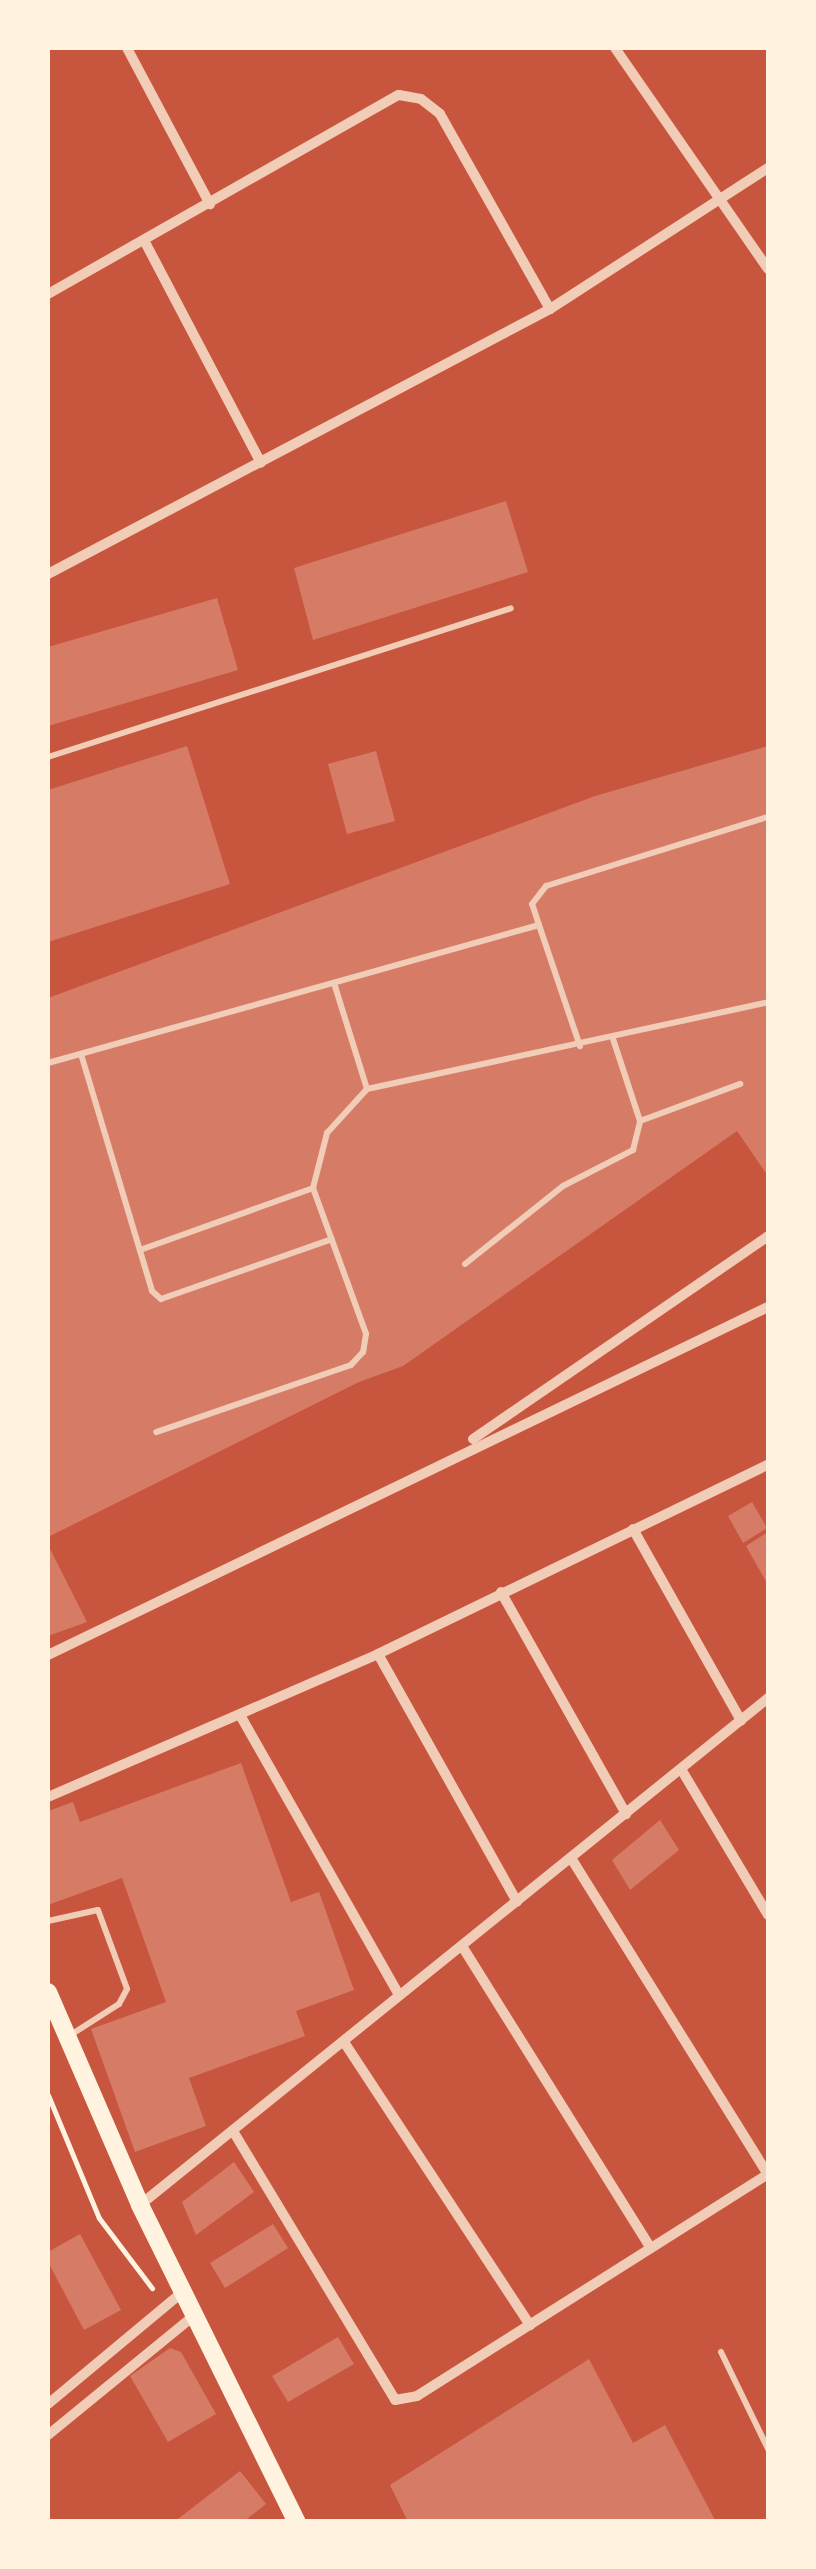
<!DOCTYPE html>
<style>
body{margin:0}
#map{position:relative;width:816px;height:2569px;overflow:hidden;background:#c8553d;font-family:"Titillium Web",sans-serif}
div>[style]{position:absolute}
.building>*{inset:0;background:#d67c66}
.path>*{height:5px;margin:-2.5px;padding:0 2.5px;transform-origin:2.5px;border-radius:2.5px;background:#fff3e0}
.service>*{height:6px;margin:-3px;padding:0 3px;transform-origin:3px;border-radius:3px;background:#f1ccb7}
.minor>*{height:10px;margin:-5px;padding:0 5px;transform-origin:5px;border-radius:5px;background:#f1ccb7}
.secondary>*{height:18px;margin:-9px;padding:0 9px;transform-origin:9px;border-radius:9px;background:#fff3e0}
span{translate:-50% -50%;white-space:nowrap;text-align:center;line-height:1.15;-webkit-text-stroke:8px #fff3e0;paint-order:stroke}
.frame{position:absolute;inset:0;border:50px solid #fff3e0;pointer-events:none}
</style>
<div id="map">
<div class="building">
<i style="clip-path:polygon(506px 501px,528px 572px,313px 640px,294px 568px)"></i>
<i style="clip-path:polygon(217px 598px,238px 670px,48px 726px,48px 647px)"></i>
<i style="clip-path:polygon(187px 746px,230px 884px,48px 942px,48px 790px)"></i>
<i style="clip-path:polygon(768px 746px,768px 1176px,737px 1131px,403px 1366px,359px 1382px,48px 1537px,48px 998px,595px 796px)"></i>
<i style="clip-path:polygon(376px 751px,395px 821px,347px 834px,328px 764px)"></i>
<i style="clip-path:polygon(752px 1502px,767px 1528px,743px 1543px,728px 1516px)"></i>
<i style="clip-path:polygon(768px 1532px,768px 1585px,746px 1546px)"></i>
<i style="clip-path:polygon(48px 1545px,87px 1622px,48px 1636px)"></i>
<i style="clip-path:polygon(241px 1763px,291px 1902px,319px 1892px,354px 1990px,296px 2011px,305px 2036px,189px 2078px,206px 2126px,135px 2152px,91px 2029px,166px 2002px,122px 1878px,48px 1905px,48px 1811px,73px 1802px,80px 1822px)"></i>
<i style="clip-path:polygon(660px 1820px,679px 1850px,630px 1890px,612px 1860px)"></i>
<i style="clip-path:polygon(234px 2162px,254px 2192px,196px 2235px,182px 2202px)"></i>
<i style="clip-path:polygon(273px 2224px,288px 2248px,225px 2288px,210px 2263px)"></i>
<i style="clip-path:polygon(80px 2234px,121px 2310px,84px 2330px,48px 2262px,48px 2252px)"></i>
<i style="clip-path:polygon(338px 2337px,354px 2364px,288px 2402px,272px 2376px)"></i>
<i style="clip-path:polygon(170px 2348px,181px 2352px,216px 2414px,168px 2442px,130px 2376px)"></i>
<i style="clip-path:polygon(589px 2359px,633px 2443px,665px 2425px,716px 2522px,408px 2522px,390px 2485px)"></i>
<i style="clip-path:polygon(240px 2471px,266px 2504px,243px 2522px,174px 2522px)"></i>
</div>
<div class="path">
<i style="left:48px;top:2095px;width:133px;rotate:67.5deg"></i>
<i style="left:99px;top:2218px;width:88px;rotate:52.9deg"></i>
</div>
<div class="service">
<i style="left:48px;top:757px;width:486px;rotate:-17.8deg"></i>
<i style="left:539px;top:925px;width:128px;rotate:71.3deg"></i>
<i style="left:334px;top:983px;width:111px;rotate:72.7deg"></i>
<i style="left:367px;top:1089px;width:410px;rotate:-12.2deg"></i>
<i style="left:81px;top:1054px;width:247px;rotate:73.3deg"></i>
<i style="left:152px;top:1291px;width:12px;rotate:42deg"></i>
<i style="left:161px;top:1299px;width:181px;rotate:-19.3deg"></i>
<i style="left:48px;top:1063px;width:510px;rotate:-15.7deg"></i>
<i style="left:539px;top:925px;width:22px;rotate:-108deg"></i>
<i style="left:532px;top:904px;width:23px;rotate:-52deg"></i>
<i style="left:546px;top:886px;width:232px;rotate:-17.3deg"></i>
<i style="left:640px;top:1121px;width:107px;rotate:-20.3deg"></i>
<i style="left:313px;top:1188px;width:57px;rotate:-75.7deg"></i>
<i style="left:327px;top:1133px;width:59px;rotate:-47.7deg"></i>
<i style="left:140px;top:1250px;width:184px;rotate:-19.7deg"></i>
<i style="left:313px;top:1188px;width:155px;rotate:70deg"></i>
<i style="left:366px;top:1334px;width:18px;rotate:99deg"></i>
<i style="left:363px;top:1352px;width:18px;rotate:133deg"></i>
<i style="left:351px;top:1365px;width:206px;rotate:161deg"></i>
<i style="left:465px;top:1264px;width:125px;rotate:-38.5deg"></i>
<i style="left:563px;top:1186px;width:79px;rotate:-27.2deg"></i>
<i style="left:633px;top:1150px;width:30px;rotate:-76deg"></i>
<i style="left:640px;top:1121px;width:86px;rotate:-108.2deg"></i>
<i style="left:48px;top:1921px;width:51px;rotate:-12.4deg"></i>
<i style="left:98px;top:1910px;width:84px;rotate:69.8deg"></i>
<i style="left:127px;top:1989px;width:17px;rotate:118deg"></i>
<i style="left:119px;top:2004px;width:59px;rotate:147.4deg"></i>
<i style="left:721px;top:2352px;width:108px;rotate:64.1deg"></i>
</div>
<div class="minor">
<i style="left:127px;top:48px;width:177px;rotate:62deg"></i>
<i style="left:615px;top:48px;width:269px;rotate:55.3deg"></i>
<i style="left:146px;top:244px;width:247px;rotate:62.3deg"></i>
<i style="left:48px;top:294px;width:403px;rotate:-29.6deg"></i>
<i style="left:399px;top:95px;width:22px;rotate:10deg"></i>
<i style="left:421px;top:99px;width:24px;rotate:38deg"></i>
<i style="left:440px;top:114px;width:224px;rotate:60.6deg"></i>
<i style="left:48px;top:574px;width:568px;rotate:-27.83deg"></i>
<i style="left:550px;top:309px;width:260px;rotate:-32.9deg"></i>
<i style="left:473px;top:1439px;width:358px;rotate:-34.5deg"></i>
<i style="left:633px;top:1529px;width:220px;rotate:60.6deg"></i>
<i style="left:501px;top:1592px;width:255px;rotate:60.6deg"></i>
<i style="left:378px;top:1654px;width:284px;rotate:60.7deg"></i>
<i style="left:48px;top:1655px;width:800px;rotate:-25.8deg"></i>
<i style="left:240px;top:1715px;width:322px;rotate:60.4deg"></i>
<i style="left:681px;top:1769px;width:170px;rotate:59.2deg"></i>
<i style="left:48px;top:1797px;width:360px;rotate:-23.4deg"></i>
<i style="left:378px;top:1654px;width:433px;rotate:-25.9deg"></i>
<i style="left:571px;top:1858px;width:372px;rotate:58.1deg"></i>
<i style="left:462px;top:1946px;width:356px;rotate:58deg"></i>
<i style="left:344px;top:2042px;width:339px;rotate:56.7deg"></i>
<i style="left:233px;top:2131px;width:314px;rotate:58.9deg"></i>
<i style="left:395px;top:2400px;width:22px;rotate:-10deg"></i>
<i style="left:417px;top:2396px;width:415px;rotate:-32.3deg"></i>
<i style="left:140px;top:2205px;width:807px;rotate:-38.91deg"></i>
<i style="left:48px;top:2404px;width:178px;rotate:-39.8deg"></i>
<i style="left:48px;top:2435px;width:193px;rotate:-39.3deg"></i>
</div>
<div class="secondary">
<i style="left:48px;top:1992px;width:232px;rotate:66.6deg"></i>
<i style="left:140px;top:2205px;width:354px;rotate:63.7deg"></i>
</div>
<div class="frame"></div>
</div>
